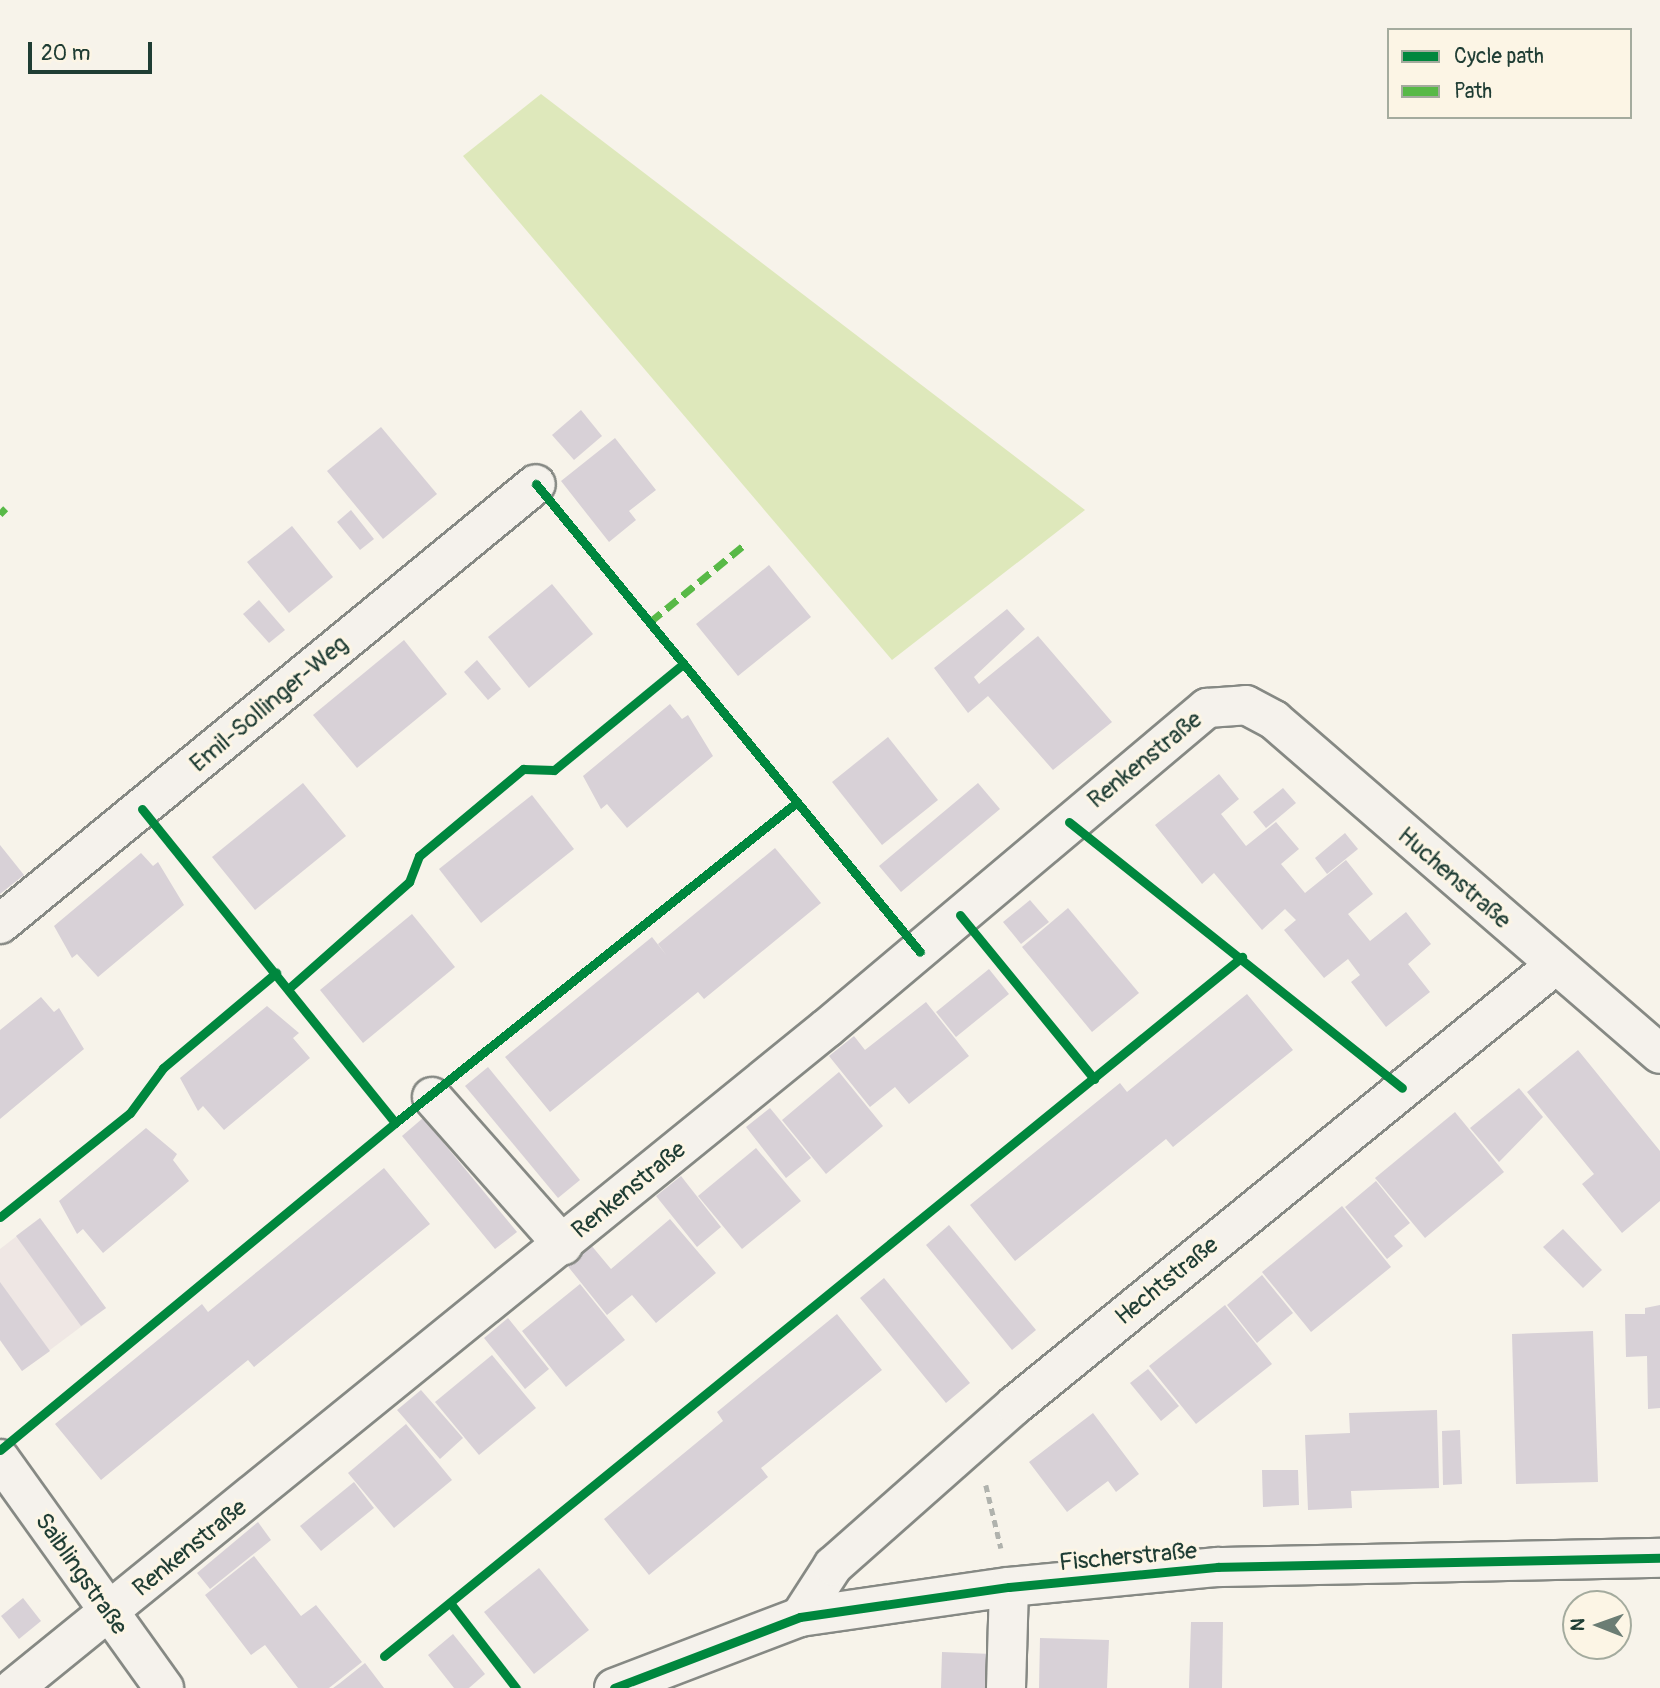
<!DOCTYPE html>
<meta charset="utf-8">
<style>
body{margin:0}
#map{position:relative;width:1660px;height:1688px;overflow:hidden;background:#f7f3ea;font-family:Pangolin,sans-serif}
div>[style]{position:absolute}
.built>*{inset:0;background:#efe7e4}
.green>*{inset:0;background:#dee8bb}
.building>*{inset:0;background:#d8d1d7}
.path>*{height:4.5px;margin-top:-2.25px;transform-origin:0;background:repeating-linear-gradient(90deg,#b0b2ad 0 7px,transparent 0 12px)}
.roads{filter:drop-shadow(2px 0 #868984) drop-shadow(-2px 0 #868984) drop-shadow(0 2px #868984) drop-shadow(0 -2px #868984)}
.minor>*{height:38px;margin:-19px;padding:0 19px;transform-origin:19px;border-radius:19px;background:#f5f2ec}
.quiet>*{height:7px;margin-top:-3.5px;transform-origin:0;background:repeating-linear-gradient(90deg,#58b947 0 14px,transparent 0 21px)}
.cycleway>*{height:9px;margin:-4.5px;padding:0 4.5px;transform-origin:4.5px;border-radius:4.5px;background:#00873e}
span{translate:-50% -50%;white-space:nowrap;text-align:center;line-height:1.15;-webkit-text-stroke:6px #fcf5e5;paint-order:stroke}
.street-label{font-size:24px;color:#1f3d34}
.legend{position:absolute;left:1387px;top:28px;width:245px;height:91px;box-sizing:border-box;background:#fcf5e5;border:2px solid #a4ab9e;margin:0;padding:9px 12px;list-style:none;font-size:21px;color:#1f3d34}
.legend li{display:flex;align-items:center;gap:14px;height:35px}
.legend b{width:35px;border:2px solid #a4ab9e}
.north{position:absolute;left:1562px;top:1590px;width:70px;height:70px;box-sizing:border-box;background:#fcf5e5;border:2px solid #a4ab9e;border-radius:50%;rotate:271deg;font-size:19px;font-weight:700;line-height:28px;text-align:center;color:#1f3d34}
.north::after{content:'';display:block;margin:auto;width:24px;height:32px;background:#6b7d74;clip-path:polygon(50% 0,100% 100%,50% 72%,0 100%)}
.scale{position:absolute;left:28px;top:42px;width:124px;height:32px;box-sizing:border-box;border:4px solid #1f3d34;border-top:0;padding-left:9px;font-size:21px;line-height:24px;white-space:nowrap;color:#1f3d34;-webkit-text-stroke:5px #fcf5e5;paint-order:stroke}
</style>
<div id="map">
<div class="built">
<i style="clip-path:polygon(40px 1218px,106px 1308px,22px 1371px,0 1340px,0 1249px)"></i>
</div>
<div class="green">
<i style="clip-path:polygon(541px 94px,1085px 510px,892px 660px,463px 156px)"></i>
</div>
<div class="building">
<i style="clip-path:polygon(581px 410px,602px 436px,574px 460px,552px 435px)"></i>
<i style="clip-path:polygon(381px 427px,437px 494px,383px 539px,327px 471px)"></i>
<i style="clip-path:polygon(615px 438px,656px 490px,629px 511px,636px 520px,609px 542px,561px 481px)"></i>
<i style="clip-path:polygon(351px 510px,374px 539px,360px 550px,337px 522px)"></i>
<i style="clip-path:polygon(292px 526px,333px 577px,289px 613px,247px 562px)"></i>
<i style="clip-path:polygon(769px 565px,811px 617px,738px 676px,696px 624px)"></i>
<i style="clip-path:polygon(552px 584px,593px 634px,529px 688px,488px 637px)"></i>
<i style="clip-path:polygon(259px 600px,285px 630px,269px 643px,243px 614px)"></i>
<i style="clip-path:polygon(1007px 609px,1025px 629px,974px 677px,979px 684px,1038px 636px,1112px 722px,1053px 770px,988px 696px,968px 713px,934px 668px)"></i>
<i style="clip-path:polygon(404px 640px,447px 694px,357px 768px,313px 715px)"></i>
<i style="clip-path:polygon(477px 660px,501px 689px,488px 700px,464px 672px)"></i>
<i style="clip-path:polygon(670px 704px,682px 719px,688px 715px,713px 756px,627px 828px,607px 804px,601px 809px,583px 776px)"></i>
<i style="clip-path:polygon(888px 737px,938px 800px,882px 845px,832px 782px)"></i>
<i style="clip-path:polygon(1219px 774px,1239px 799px,1221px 814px,1246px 846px,1276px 822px,1299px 849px,1281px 864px,1305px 893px,1346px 860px,1373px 894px,1348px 914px,1370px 941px,1406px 912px,1431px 944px,1408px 964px,1430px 992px,1386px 1027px,1351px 982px,1360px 975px,1348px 959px,1324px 978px,1284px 930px,1296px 920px,1285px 909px,1262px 930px,1214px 873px,1202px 884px,1155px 825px)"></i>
<i style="clip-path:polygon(303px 783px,346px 836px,255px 910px,212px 857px)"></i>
<i style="clip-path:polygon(978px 783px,1000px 809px,901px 892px,879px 866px)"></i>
<i style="clip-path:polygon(1283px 788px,1296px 803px,1266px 828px,1253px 812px)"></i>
<i style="clip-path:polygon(532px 795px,574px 849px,481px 923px,439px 869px)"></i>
<i style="clip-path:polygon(1345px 833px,1358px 849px,1327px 874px,1315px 858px)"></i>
<i style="clip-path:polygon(0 845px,24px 875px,0 894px)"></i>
<i style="clip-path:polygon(775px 848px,821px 903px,704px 999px,698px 992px,550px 1112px,505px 1057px,652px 937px,667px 956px,658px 944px)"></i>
<i style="clip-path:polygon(141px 853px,153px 866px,158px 862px,184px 905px,98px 977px,77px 954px,72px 958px,54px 926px)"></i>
<i style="clip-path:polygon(1030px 900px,1049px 922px,1021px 944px,1003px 922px)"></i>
<i style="clip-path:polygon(1068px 908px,1139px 993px,1092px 1032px,1022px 947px)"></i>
<i style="clip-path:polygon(412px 914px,455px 967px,363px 1043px,320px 990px)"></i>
<i style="clip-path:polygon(989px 969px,1009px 994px,956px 1037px,936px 1012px)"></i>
<i style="clip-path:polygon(1247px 994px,1293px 1050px,1173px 1147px,1166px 1139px,1015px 1261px,970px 1205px,1120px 1083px,1127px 1092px)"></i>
<i style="clip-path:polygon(41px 997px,54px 1012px,59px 1008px,84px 1049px,0 1119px,0 1030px)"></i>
<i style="clip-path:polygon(926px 1002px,969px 1056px,909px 1104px,895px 1087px,870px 1107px,829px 1056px,854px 1036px,865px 1050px)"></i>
<i style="clip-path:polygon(267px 1006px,299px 1033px,293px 1038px,310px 1058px,224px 1130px,203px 1106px,198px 1111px,180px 1078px)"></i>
<i style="clip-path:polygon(1578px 1050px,1660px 1151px,1660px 1201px,1622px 1233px,1582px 1184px,1594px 1174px,1527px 1092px)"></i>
<i style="clip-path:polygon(488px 1067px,580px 1180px,558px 1198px,465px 1086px)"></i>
<i style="clip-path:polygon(839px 1072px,883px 1126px,826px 1174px,782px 1120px)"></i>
<i style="clip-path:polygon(1519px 1088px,1543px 1117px,1499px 1162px,1470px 1128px)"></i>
<i style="clip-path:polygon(770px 1108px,811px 1158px,786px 1178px,746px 1127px)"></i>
<i style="clip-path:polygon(1455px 1112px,1504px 1172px,1425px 1238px,1375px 1178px)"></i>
<i style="clip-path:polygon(423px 1118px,517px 1232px,495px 1249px,402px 1136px)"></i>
<i style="clip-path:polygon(146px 1128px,177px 1154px,173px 1160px,189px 1181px,103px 1253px,83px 1229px,77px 1234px,59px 1201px)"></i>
<i style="clip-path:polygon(756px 1148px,801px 1201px,742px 1249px,698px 1196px)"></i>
<i style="clip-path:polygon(384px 1168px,430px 1224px,254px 1367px,248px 1360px,101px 1480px,55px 1424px,202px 1304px,208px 1312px)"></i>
<i style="clip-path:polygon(681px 1176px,721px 1227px,697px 1247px,656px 1196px)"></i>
<i style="clip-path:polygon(1376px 1181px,1410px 1223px,1394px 1236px,1403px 1246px,1387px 1259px,1345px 1207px)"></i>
<i style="clip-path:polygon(1342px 1206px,1391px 1267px,1311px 1332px,1262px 1272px)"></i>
<i style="clip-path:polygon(40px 1218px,106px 1308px,81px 1326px,16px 1236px)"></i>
<i style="clip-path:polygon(670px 1219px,716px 1273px,656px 1323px,632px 1295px,607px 1315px,566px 1264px,591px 1245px,611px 1269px)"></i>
<i style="clip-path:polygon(949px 1225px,1036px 1330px,1012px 1350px,926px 1245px)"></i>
<i style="clip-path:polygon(1563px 1229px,1602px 1270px,1583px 1288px,1543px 1247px)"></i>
<i style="clip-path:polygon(1262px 1275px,1293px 1313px,1257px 1343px,1227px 1305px)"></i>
<i style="clip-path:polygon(884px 1278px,970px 1383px,946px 1403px,860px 1298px)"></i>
<i style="clip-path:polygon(0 1282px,50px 1351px,22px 1371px,0 1340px)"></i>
<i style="clip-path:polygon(580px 1284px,625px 1340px,566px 1387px,522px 1331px)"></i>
<i style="clip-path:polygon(1225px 1305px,1272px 1364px,1196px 1424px,1149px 1366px)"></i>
<i style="clip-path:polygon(1660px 1305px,1660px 1408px,1648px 1409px,1647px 1356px,1626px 1357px,1625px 1314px,1645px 1314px,1645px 1308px)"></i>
<i style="clip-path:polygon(837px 1314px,882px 1370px,761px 1468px,768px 1477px,649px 1575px,604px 1519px,723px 1421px,717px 1412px)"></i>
<i style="clip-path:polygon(508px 1318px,549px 1369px,525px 1389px,484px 1338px)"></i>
<i style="clip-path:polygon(1593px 1331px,1598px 1482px,1516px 1484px,1512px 1334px)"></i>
<i style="clip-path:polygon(492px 1355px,536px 1408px,479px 1455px,435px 1402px)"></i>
<i style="clip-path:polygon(1148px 1369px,1179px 1406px,1161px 1421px,1130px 1383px)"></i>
<i style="clip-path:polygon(421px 1390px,463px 1438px,440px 1459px,397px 1410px)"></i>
<i style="clip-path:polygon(1437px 1410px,1439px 1488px,1351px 1491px,1352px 1508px,1308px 1510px,1305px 1435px,1350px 1433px,1349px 1413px)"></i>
<i style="clip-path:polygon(1093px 1413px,1139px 1474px,1116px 1492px,1108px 1481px,1067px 1512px,1029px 1462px)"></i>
<i style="clip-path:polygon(406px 1424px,452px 1480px,394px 1528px,348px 1473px)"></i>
<i style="clip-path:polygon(1460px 1430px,1462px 1484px,1443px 1485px,1442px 1431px)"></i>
<i style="clip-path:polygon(1262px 1470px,1298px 1470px,1299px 1505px,1263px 1507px)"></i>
<i style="clip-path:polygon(354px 1482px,374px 1508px,321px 1551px,300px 1526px)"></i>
<i style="clip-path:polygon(258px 1522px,271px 1540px,210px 1589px,197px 1573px)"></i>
<i style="clip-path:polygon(254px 1556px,301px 1616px,316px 1605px,362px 1662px,329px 1688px,298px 1688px,265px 1645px,251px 1655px,205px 1595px)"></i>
<i style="clip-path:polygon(539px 1568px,589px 1630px,534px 1674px,484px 1612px)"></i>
<i style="clip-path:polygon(23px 1598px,41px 1621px,19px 1639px,1px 1616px)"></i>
<i style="clip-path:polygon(1191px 1622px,1223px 1622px,1222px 1688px,1189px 1688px)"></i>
<i style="clip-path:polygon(453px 1634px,485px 1674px,469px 1688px,454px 1688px,428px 1655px)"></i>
<i style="clip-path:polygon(1040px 1638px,1109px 1640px,1107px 1688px,1039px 1688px)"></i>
<i style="clip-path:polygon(942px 1652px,992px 1654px,991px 1688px,941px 1688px)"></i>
<i style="clip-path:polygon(365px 1663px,384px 1688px,333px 1688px,340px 1683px)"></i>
</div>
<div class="path">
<i style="left:986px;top:1485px;width:65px;rotate:76.6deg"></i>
</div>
<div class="roads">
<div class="minor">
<i style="left:0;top:924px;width:693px;rotate:-39.38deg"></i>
<i style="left:432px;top:1097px;width:198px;rotate:48.5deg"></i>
<i style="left:0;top:1459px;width:282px;rotate:54.4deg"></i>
<i style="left:800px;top:1617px;width:61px;rotate:-57.1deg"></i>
<i style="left:833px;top:1566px;width:243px;rotate:-41.5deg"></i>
<i style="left:1015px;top:1405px;width:695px;rotate:-39.16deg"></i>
<i style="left:14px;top:1688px;width:1047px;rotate:-39.07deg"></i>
<i style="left:827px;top:1028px;width:497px;rotate:-40.1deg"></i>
<i style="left:1207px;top:708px;width:39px;rotate:-4deg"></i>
<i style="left:1246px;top:705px;width:32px;rotate:28deg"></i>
<i style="left:1274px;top:720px;width:510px;rotate:40.87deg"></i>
<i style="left:614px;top:1688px;width:199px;rotate:-20.9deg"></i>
<i style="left:800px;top:1617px;width:211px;rotate:-8.2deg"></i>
<i style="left:1009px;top:1587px;width:210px;rotate:-5.5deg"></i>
<i style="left:1218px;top:1567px;width:442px;rotate:-1.2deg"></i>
<i style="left:1006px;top:1688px;width:101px;rotate:-88.3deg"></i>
</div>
</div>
<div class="quiet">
<i style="left:0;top:514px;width:8px;rotate:-45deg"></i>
<i style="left:650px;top:622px;width:122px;rotate:-39.3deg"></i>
</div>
<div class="cycleway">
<i style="left:536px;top:484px;width:605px;rotate:50.63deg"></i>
<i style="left:142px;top:809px;width:403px;rotate:51.1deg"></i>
<i style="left:1069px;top:822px;width:426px;rotate:38.6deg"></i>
<i style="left:960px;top:915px;width:212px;rotate:50.7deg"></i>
<i style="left:288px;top:989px;width:162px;rotate:-41.5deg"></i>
<i style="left:409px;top:882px;width:28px;rotate:-69deg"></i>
<i style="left:419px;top:856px;width:136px;rotate:-39.9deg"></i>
<i style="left:523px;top:769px;width:31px;rotate:2deg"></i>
<i style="left:554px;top:770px;width:167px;rotate:-39.4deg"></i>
<i style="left:0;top:1217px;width:166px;rotate:-38.7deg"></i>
<i style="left:130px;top:1113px;width:56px;rotate:-53.7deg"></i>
<i style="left:163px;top:1068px;width:148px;rotate:-40.1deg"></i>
<i style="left:0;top:1450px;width:513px;rotate:-39.62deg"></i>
<i style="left:395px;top:1123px;width:513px;rotate:-38.59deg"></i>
<i style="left:451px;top:1604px;width:106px;rotate:52.3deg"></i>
<i style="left:384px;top:1656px;width:1107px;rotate:-39.17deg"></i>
<i style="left:614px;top:1688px;width:199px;rotate:-20.9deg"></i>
<i style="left:800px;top:1617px;width:211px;rotate:-8.2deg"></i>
<i style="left:1009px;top:1587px;width:210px;rotate:-5.5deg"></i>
<i style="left:1218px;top:1567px;width:442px;rotate:-1.2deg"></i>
</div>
<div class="street-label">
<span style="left:269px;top:704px;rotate:-40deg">Emil-Sollinger-Weg</span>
<span style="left:1145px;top:760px;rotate:-39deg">Renkenstraße</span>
<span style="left:1454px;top:878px;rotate:41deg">Huchenstraße</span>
<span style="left:629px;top:1190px;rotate:-39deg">Renkenstraße</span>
<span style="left:1167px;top:1281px;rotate:-39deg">Hechtstraße</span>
<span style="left:190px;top:1548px;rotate:-39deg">Renkenstraße</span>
<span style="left:1128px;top:1557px;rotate:-5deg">Fischerstraße</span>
<span style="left:81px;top:1574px;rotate:55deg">Saiblingstraße</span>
</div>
<ul class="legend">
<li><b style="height:9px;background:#00873e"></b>Cycle path</li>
<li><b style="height:9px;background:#58b947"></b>Path</li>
</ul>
<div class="north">N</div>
<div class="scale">20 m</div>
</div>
